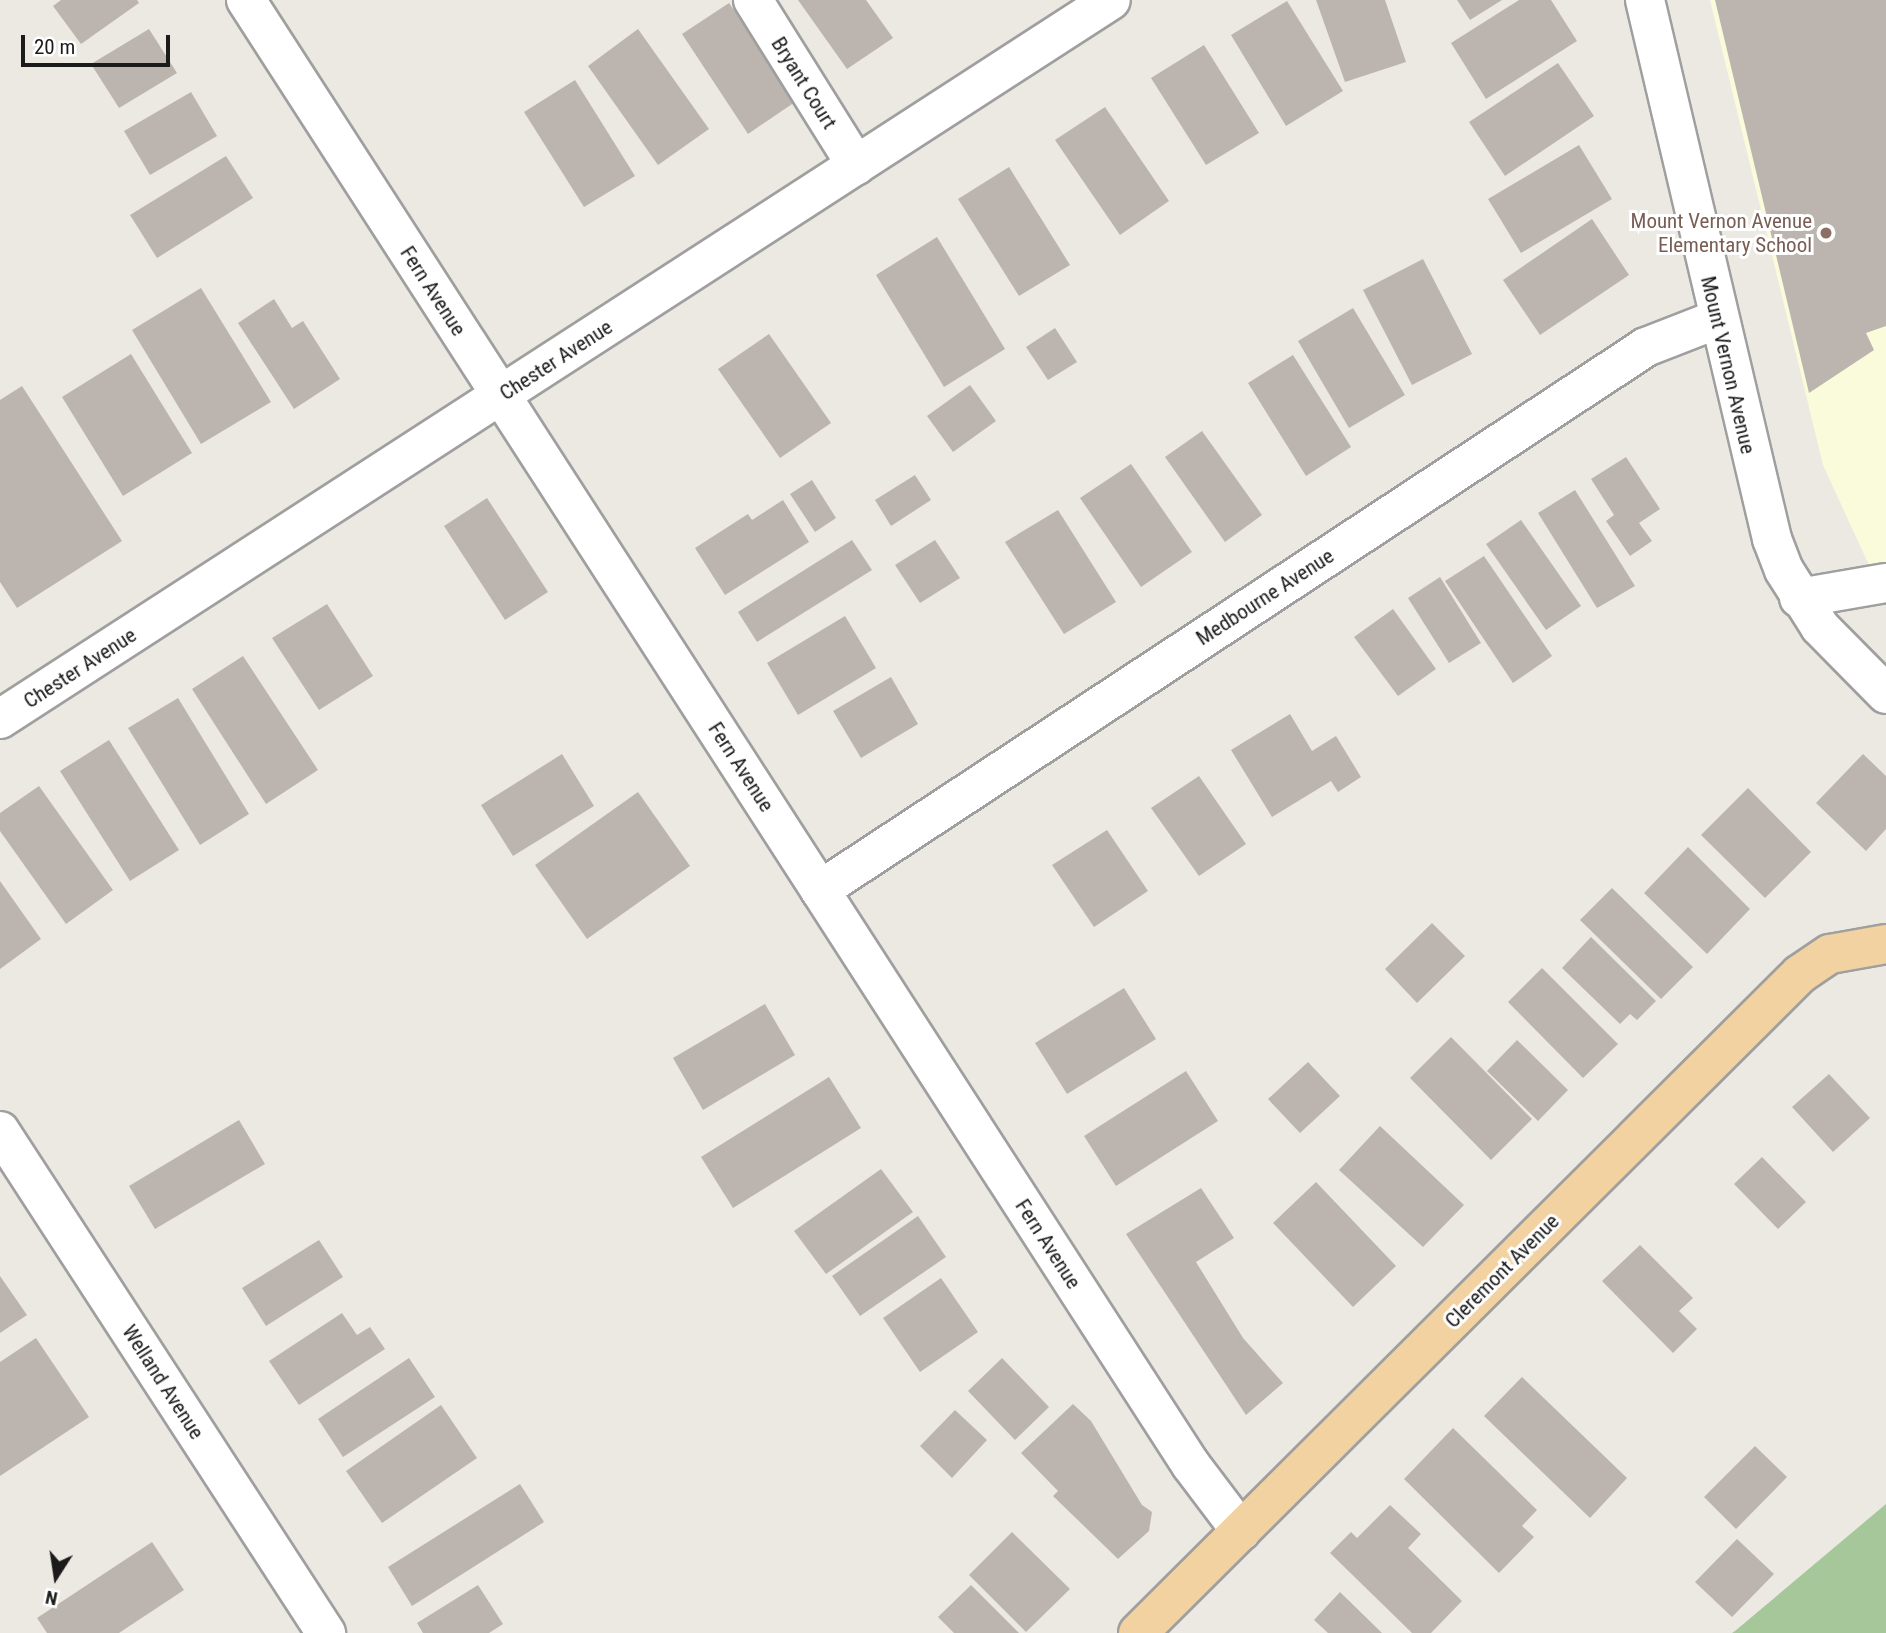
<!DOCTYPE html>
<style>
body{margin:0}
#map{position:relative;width:1886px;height:1633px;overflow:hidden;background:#ece9e2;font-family:"Roboto Condensed",sans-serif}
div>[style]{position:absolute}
.education>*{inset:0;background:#fafbdb}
.forest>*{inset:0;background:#a6c79a}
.building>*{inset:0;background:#bcb5af}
.roads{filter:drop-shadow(2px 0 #9f9f9f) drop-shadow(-2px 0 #9f9f9f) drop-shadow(0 2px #9f9f9f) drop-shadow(0 -2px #9f9f9f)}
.minor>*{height:38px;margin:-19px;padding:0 19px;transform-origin:19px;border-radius:19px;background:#fff}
.major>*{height:38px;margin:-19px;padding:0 19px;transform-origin:19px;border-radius:19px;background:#f2d2a0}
.dots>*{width:19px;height:19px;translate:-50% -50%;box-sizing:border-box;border:4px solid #fff;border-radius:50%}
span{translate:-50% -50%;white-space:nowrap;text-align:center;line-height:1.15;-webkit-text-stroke:6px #fff;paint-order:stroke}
.street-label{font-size:21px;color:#1b1b1b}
.education-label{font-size:21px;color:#785e54}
.right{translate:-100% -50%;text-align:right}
.north{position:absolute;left:21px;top:1542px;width:70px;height:70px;-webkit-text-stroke:5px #fff;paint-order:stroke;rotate:192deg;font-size:19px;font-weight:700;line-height:28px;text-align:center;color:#1b1b1b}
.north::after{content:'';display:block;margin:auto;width:24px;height:32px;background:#1b1b1b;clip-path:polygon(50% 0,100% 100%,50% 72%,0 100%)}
.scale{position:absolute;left:21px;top:35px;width:149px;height:32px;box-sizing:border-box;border:4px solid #1b1b1b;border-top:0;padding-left:9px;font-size:21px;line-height:24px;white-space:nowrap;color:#1b1b1b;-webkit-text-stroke:5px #fff;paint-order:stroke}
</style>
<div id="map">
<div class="education">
<i style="clip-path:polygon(1710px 0,1886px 0,1886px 602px,1823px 465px)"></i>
</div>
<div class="forest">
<i style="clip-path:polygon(1886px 1504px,1886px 1633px,1732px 1633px,1735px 1631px)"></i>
</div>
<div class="building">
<i style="clip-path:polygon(61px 0,137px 0,139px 3px,81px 44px,53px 6px)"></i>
<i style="clip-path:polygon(798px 0,866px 0,893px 38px,847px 69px)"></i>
<i style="clip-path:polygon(1316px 0,1385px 0,1406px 62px,1345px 82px)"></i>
<i style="clip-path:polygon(1457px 0,1502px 0,1470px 20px)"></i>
<i style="clip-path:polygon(1519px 0,1551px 0,1577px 41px,1486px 99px,1451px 43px)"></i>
<i style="clip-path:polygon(1715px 0,1886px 0,1886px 326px,1866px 333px,1874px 350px,1809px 393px)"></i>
<i style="clip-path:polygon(1287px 1px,1343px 91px,1286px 126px,1231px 35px)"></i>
<i style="clip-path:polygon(729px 3px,795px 102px,748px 134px,682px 34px)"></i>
<i style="clip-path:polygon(149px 29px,177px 73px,119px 108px,91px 64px)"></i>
<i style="clip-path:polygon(638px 29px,709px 129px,658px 165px,588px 66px)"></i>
<i style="clip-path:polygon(1204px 45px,1259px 133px,1206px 165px,1151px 78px)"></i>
<i style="clip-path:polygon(1558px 63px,1594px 116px,1505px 176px,1469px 122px)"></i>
<i style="clip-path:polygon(575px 80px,635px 176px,584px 207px,524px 112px)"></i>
<i style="clip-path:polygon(191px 92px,217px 136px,150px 175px,124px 131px)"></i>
<i style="clip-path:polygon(1105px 107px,1169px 201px,1120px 235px,1055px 140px)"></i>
<i style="clip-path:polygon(1579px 145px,1612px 199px,1521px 253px,1488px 199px)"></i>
<i style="clip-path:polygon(226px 156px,253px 198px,157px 258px,130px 215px)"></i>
<i style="clip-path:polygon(1009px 167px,1070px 265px,1019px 296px,958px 199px)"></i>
<i style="clip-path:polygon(1592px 219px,1629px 275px,1540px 335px,1503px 280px)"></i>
<i style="clip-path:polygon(937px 237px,1005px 349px,944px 387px,876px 275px)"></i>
<i style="clip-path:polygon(1423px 259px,1472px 354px,1412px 385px,1363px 290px)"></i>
<i style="clip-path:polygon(201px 288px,271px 402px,201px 444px,132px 330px)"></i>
<i style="clip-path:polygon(274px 299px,292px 328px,303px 321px,340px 379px,294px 409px,238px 323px)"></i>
<i style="clip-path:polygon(1353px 308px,1405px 395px,1349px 428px,1298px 341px)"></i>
<i style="clip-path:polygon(1055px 328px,1077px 362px,1048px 380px,1026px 347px)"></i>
<i style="clip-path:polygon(769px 334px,831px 423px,780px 458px,718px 369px)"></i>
<i style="clip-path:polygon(131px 354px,192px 453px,123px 496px,62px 397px)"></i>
<i style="clip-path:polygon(1293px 355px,1351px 447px,1306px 476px,1248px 383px)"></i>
<i style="clip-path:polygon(970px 385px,996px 421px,953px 452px,927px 416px)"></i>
<i style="clip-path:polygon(22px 386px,122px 541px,17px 608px,0 582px,0 400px)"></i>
<i style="clip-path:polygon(1202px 431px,1262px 515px,1225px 542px,1165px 457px)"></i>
<i style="clip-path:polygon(1626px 457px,1660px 509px,1639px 523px,1652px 541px,1630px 556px,1606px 521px,1614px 515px,1591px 479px)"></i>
<i style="clip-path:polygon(1131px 464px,1192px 552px,1141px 587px,1080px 498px)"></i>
<i style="clip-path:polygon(915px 475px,931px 500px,891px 526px,875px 500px)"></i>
<i style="clip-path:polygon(812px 480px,836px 518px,815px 532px,790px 494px)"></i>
<i style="clip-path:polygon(1575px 490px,1635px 586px,1597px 608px,1538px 513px)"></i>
<i style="clip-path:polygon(487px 498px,548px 592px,505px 620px,444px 526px)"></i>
<i style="clip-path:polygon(783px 500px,809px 542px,725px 595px,695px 548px,748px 514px,752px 520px)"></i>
<i style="clip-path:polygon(1058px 510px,1116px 602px,1064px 634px,1005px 542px)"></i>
<i style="clip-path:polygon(1521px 520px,1581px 606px,1546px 630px,1486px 544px)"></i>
<i style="clip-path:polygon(852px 540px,872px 570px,757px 642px,738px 612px)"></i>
<i style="clip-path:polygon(935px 540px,960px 578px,920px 603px,895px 565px)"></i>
<i style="clip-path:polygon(1484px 556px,1552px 656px,1513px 683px,1445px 581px)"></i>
<i style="clip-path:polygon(1440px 577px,1481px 643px,1449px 663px,1408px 598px)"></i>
<i style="clip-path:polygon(327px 604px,373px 676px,319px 710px,272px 638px)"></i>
<i style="clip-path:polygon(1393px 609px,1436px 669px,1398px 696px,1354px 637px)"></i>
<i style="clip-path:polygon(845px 616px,876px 668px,798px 715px,767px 663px)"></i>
<i style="clip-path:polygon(243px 656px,318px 770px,266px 804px,192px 689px)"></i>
<i style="clip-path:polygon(891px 677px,918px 724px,861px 758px,833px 711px)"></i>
<i style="clip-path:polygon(178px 698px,249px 814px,200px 845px,128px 728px)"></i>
<i style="clip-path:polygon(1290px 714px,1312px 751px,1336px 736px,1361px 777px,1338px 792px,1331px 781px,1272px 817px,1231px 750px)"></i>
<i style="clip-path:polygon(109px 740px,179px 850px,130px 881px,60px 771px)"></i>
<i style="clip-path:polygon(562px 754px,594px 806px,513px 856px,481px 805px)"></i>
<i style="clip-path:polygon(1863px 754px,1886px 776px,1886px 829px,1866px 851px,1816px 803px)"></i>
<i style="clip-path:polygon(1199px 776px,1246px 844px,1199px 876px,1151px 808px)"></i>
<i style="clip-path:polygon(39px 786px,113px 890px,66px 924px,0 831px,0 813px)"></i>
<i style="clip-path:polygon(1748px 788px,1811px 852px,1765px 898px,1701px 835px)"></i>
<i style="clip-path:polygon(638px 792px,690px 866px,587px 939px,535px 865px)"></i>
<i style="clip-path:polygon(1107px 830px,1148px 891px,1094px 927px,1052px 865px)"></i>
<i style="clip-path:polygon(1688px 847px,1750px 909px,1707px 954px,1644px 893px)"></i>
<i style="clip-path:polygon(0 881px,41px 939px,0 969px)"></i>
<i style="clip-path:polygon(1612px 888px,1693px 967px,1661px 999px,1580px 920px)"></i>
<i style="clip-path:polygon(1432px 923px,1465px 956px,1417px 1003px,1385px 969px)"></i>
<i style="clip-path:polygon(1591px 937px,1656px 1001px,1637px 1020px,1630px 1014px,1620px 1024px,1562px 968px)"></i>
<i style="clip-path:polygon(1542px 968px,1618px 1044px,1583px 1078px,1508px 1002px)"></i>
<i style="clip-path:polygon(1124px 988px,1156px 1039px,1067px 1094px,1035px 1043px)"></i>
<i style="clip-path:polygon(765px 1004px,795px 1055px,703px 1110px,673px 1058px)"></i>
<i style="clip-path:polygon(1451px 1037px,1532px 1119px,1491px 1160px,1410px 1078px)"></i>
<i style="clip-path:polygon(1517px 1040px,1568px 1090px,1538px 1121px,1487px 1071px)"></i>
<i style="clip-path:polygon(1308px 1062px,1340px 1096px,1300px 1133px,1268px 1099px)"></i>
<i style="clip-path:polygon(1186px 1071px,1218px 1121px,1116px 1186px,1084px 1136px)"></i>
<i style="clip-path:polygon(1829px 1074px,1870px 1118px,1833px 1152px,1792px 1107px)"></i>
<i style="clip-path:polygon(829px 1077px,861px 1128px,733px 1208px,701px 1157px)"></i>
<i style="clip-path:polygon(239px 1120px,265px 1164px,155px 1229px,129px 1186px)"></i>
<i style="clip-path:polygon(1380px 1126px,1464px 1205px,1423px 1247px,1339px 1170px)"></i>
<i style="clip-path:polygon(1762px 1157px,1806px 1202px,1778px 1229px,1734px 1184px)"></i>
<i style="clip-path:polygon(881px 1169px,913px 1212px,826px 1274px,794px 1231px)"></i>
<i style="clip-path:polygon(1316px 1182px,1396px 1266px,1353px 1307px,1273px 1223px)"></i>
<i style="clip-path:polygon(1201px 1188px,1234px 1238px,1196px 1262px,1243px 1338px,1283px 1383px,1246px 1415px,1126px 1234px)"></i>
<i style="clip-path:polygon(918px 1216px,946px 1257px,860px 1316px,832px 1276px)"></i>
<i style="clip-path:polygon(319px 1240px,343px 1277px,266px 1326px,242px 1288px)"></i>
<i style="clip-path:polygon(1640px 1245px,1693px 1298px,1679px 1311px,1697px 1329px,1673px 1353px,1602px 1281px)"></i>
<i style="clip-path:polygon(0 1276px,27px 1315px,0 1333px)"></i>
<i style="clip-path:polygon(941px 1278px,978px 1332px,920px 1372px,883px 1318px)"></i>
<i style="clip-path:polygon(342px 1313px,357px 1335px,370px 1327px,385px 1349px,299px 1405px,269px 1361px)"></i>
<i style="clip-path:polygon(36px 1338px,89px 1417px,0 1476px,0 1362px)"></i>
<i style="clip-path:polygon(409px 1358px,435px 1397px,343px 1457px,318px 1419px)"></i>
<i style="clip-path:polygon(1002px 1358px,1049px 1407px,1015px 1440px,968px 1391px)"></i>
<i style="clip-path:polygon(1522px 1377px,1627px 1478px,1590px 1518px,1484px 1416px)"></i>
<i style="clip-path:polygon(1073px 1404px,1091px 1421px,1142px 1505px,1152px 1512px,1149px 1531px,1118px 1559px,1053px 1496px,1058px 1491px,1021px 1453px)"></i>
<i style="clip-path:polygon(441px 1405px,477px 1458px,382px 1523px,346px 1471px)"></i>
<i style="clip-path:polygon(955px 1410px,987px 1440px,952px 1478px,920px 1446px)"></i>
<i style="clip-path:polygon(1453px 1428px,1537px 1510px,1522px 1526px,1534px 1537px,1499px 1573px,1404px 1479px)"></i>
<i style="clip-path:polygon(1755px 1446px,1787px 1477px,1736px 1529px,1704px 1497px)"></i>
<i style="clip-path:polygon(520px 1484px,544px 1522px,412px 1606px,388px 1567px)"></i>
<i style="clip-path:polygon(1390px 1505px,1421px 1534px,1408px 1548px,1462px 1601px,1431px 1633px,1412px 1633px,1330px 1553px,1351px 1532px,1357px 1538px)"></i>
<i style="clip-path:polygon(1012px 1532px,1070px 1589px,1026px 1632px,969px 1575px)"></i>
<i style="clip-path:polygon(1737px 1539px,1774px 1574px,1732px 1617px,1695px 1582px)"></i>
<i style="clip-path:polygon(152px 1542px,184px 1590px,119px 1633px,47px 1633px,37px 1618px)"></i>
<i style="clip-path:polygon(478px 1585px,503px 1624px,489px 1633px,423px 1633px,417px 1623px)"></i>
<i style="clip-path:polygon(971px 1585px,1019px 1633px,954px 1633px,938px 1617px)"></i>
<i style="clip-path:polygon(1340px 1592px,1382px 1633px,1328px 1633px,1314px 1620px)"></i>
</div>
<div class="roads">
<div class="minor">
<i style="left:246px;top:0;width:1743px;rotate:57.18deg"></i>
<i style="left:1191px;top:1465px;width:83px;rotate:52.9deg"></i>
<i style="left:753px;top:0;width:195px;rotate:58deg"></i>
<i style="left:1645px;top:0;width:554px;rotate:76.74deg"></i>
<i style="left:1772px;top:539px;width:33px;rotate:69deg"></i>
<i style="left:1784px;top:570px;width:67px;rotate:57.7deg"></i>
<i style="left:1820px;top:627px;width:94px;rotate:45.4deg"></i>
<i style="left:1799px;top:598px;width:88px;rotate:-9.8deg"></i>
<i style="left:0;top:719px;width:1323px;rotate:-32.91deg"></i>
<i style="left:820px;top:890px;width:988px;rotate:-33.32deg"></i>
<i style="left:1646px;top:347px;width:77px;rotate:-21.3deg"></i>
<i style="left:0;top:1131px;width:599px;rotate:57deg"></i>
</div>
<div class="major">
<i style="left:1138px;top:1633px;width:934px;rotate:-44.87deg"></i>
<i style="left:1800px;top:974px;width:36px;rotate:-34deg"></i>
<i style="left:1830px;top:954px;width:57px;rotate:-10.1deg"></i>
</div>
</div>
<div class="dots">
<i style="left:1826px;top:233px;background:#8d6e63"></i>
</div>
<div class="street-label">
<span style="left:804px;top:83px;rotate:58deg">Bryant Court</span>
<span style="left:433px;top:291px;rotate:57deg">Fern Avenue</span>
<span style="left:556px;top:360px;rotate:-33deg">Chester Avenue</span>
<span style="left:1728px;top:365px;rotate:77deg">Mount Vernon Avenue</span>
<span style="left:1265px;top:597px;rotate:-33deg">Medbourne Avenue</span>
<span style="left:80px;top:668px;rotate:-33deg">Chester Avenue</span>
<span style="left:741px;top:767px;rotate:57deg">Fern Avenue</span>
<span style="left:1048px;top:1244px;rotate:57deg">Fern Avenue</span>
<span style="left:1502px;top:1271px;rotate:-45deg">Cleremont Avenue</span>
<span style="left:163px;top:1382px;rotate:57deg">Welland Avenue</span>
</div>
<div class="education-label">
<span class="right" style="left:1812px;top:233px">Mount Vernon Avenue<br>Elementary School</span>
</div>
<div class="north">N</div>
<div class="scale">20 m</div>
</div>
